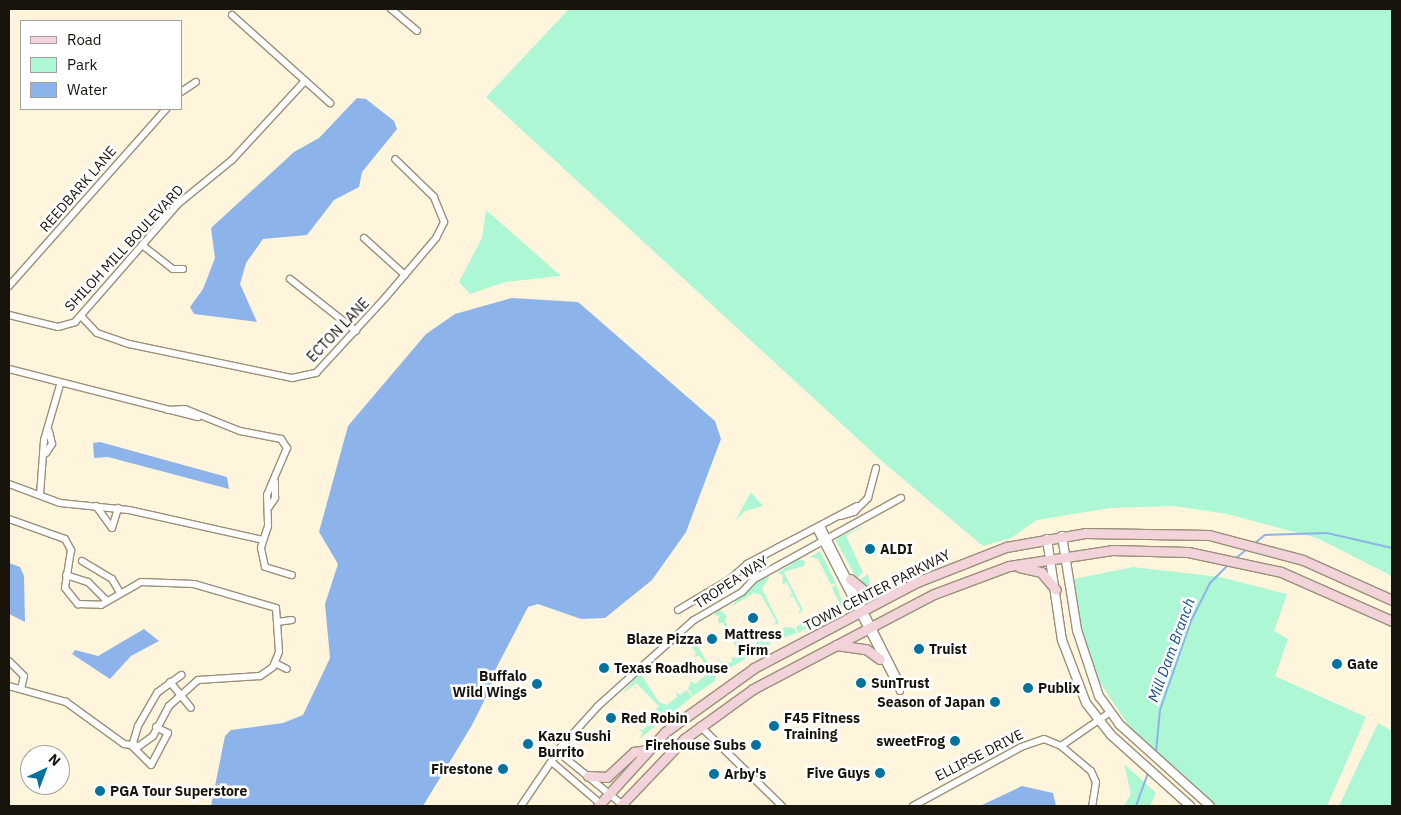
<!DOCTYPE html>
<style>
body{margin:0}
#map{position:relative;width:1401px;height:815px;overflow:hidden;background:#fff4dc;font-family:"IBM Plex Sans",sans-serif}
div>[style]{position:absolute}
.green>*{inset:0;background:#adf7d4}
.water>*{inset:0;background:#8cb4ea}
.stream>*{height:2px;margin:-1px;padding:0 1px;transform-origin:1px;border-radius:1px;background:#8cb4ea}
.roads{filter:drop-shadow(1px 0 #9a907a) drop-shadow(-1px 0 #9a907a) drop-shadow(0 1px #9a907a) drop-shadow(0 -1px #9a907a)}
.minor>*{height:6px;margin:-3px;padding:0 3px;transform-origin:3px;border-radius:3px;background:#fff}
.tertiary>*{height:8px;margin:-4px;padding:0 4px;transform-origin:4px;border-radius:4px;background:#fff}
.secondary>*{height:9px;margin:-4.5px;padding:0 4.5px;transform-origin:4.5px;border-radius:4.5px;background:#f1d3d9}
.dots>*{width:14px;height:14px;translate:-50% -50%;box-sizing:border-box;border:2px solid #fff;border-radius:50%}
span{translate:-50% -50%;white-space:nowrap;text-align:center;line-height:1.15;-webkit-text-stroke:5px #fff;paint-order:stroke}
.street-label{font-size:14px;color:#17140b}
.poi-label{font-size:14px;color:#17140b;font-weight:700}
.left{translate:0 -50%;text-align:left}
.right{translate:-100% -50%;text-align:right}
.water-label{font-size:15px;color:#194e8e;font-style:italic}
.frame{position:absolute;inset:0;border:10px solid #17140b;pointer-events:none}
.legend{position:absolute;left:20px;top:20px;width:162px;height:90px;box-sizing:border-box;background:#fff;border:1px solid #a2a19d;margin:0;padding:6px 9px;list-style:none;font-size:15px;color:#17140b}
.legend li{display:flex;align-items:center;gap:10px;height:25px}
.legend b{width:25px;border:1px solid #a2a19d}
.north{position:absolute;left:20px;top:745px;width:50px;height:50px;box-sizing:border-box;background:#fff;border:1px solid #a2a19d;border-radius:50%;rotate:43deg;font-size:14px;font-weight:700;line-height:20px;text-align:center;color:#17140b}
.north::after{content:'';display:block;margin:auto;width:18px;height:22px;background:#01739d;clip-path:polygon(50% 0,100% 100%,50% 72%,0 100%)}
</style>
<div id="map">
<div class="green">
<i style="clip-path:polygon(569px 9px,1392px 9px,1392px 576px,1317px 538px,1227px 514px,1174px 506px,1110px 508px,1037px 520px,1011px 538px,983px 546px,885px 464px,486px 97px)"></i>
<i style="clip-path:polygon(486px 210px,561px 276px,505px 282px,470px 294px,459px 282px,482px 238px)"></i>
<i style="clip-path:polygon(751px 492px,763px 506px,745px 511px,735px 521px)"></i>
<i style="clip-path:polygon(867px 524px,846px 536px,863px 572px,857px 579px,836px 541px,838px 538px)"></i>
<i style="clip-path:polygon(820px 551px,836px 583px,831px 585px,818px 559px,810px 557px)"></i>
<i style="clip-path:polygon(931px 554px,939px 561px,883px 585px,867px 587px,858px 581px,868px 574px,870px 585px,880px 585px,882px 579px,887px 581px,901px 574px,900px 570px,904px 573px,918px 566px,917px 561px,931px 559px)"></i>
<i style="clip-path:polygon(799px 559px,805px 561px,804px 566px,784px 572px,803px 610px,798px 614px,800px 609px,793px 596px,789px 597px,792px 593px,787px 583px,782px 584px,783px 575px,777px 573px)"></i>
<i style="clip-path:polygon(1133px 567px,1220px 577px,1287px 594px,1274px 631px,1288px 639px,1275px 676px,1366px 717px,1327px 806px,1217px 806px,1132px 731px,1094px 673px,1084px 643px,1074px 579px)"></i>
<i style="clip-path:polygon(770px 576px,762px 589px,779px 623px,773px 625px,776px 621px,761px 595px,754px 593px,730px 607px,756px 581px)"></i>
<i style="clip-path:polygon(836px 584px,844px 607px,798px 633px,796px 627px,806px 621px,805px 617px,811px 623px,831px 608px,837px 609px,839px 602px,832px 588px)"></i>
<i style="clip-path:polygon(719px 609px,727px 616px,725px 621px,736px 641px,741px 640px,736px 647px,723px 623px,718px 623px,719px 616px,714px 615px)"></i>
<i style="clip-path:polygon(785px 627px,794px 628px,797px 633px,766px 643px)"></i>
<i style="clip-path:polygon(686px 636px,693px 639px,716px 676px,715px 681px,693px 696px,688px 689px,691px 681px,695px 684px,706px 675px,707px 666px,699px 656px,694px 657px,696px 653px,690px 644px,683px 642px)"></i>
<i style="clip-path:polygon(757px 641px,772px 643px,730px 668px,722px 665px,714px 655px,725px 666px,732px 661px,731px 657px,738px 658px,756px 647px)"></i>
<i style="clip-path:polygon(640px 673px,659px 702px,667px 705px,677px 697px,676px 692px,680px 695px,687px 690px,692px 697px,639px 739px,643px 733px,638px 728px,643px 730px,657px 716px,654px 711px,659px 706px,636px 683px,621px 695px)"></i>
<i style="clip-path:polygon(1378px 723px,1392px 731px,1392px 806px,1339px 806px)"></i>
<i style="clip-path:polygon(1124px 764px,1156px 793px,1150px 806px,1124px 806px,1131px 794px)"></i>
</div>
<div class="water">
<i style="clip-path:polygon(357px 98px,366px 99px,394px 121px,397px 129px,362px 172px,359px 187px,334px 200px,307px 235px,263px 239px,246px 263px,240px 284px,257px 322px,194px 314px,190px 307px,203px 289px,215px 258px,211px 228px,294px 152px,319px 138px)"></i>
<i style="clip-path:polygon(512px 298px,578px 302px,715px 421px,721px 439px,686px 532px,652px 580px,605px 618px,581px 619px,538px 604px,528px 607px,491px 678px,492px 685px,472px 725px,423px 806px,211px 806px,225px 736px,231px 730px,283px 723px,303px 715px,330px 658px,325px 604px,338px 564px,319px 532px,348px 426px,426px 334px,455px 314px)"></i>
<i style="clip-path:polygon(100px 442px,227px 477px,229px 489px,108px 457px,94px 458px,93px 443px)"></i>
<i style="clip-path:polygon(9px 563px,20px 567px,24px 576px,25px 622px,9px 614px)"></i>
<i style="clip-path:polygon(144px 629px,159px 641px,131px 656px,110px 679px,72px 654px,75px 650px,98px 656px)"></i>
<i style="clip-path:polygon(995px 750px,996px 752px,955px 773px,964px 762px)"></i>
<i style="clip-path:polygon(1022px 786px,1053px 793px,1056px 806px,980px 806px)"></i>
</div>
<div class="stream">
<i style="left:1255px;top:543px;width:13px;rotate:-39deg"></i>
<i style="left:1265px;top:535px;width:62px;rotate:-1.8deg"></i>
<i style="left:1327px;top:533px;width:67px;rotate:13deg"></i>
<i style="left:1235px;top:559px;width:16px;rotate:-40deg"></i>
<i style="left:1156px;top:752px;width:42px;rotate:-84.6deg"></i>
<i style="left:1160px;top:710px;width:94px;rotate:-70.8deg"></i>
<i style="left:1191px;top:621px;width:42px;rotate:-63.4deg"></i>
<i style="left:1210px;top:583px;width:28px;rotate:-45deg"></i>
<i style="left:1136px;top:806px;width:35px;rotate:-70deg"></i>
</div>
<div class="roads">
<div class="minor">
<i style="left:391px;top:9px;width:34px;rotate:40deg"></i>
<i style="left:232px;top:15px;width:132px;rotate:41.9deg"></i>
<i style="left:181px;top:92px;width:18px;rotate:-34deg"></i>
<i style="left:364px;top:238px;width:55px;rotate:42.1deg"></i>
<i style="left:142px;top:245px;width:39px;rotate:38deg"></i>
<i style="left:173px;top:269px;width:10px"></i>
<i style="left:290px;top:279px;width:84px;rotate:38.2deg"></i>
<i style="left:9px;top:286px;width:237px;rotate:-48.4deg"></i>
<i style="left:9px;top:315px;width:50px;rotate:13.8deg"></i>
<i style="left:58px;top:327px;width:18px;rotate:-16deg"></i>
<i style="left:75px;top:322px;width:157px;rotate:-48.9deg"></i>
<i style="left:178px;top:204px;width:70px;rotate:-39.2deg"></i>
<i style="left:232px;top:160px;width:106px;rotate:-47.3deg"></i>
<i style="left:81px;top:316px;width:23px;rotate:47deg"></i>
<i style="left:97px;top:333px;width:34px;rotate:19deg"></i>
<i style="left:129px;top:344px;width:167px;rotate:11.8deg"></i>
<i style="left:292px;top:378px;width:25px;rotate:-12deg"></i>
<i style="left:316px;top:373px;width:102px;rotate:-47.4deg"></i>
<i style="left:385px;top:298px;width:79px;rotate:-49.6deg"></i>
<i style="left:436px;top:238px;width:18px;rotate:-63deg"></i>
<i style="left:444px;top:222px;width:27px;rotate:-112deg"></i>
<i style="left:434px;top:197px;width:54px;rotate:-135.7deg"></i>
<i style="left:9px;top:369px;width:195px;rotate:14.3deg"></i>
<i style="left:168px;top:410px;width:17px;rotate:-3deg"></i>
<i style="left:185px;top:409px;width:59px;rotate:21.8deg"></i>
<i style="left:240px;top:431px;width:42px;rotate:11deg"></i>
<i style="left:281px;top:439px;width:11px;rotate:56deg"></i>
<i style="left:287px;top:448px;width:51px;rotate:113.1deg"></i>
<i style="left:267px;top:495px;width:31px;rotate:88deg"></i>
<i style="left:268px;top:526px;width:23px;rotate:108deg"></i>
<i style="left:261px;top:548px;width:19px;rotate:78deg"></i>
<i style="left:265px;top:567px;width:28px;rotate:17deg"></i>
<i style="left:46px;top:453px;width:11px;rotate:-56deg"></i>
<i style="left:52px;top:444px;width:13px;rotate:-103deg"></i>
<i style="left:9px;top:484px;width:54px;rotate:20.4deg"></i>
<i style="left:60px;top:503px;width:69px;rotate:5.8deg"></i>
<i style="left:129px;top:510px;width:137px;rotate:12.6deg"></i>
<i style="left:40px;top:495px;width:55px;rotate:-85.8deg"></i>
<i style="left:44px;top:440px;width:57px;rotate:-73.8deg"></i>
<i style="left:96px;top:506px;width:27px;rotate:54deg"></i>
<i style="left:112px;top:528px;width:21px;rotate:-73deg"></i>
<i style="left:269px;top:507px;width:11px;rotate:-56deg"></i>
<i style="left:275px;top:498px;width:16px;rotate:-90deg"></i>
<i style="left:840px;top:516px;width:15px;rotate:-16deg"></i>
<i style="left:854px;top:512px;width:20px;rotate:-45deg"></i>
<i style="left:868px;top:498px;width:31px;rotate:-75deg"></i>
<i style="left:9px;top:519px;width:59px;rotate:19.7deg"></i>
<i style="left:65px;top:539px;width:13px;rotate:61deg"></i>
<i style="left:71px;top:550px;width:38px;rotate:99deg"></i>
<i style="left:65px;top:588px;width:21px;rotate:51deg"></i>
<i style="left:78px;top:604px;width:23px;rotate:2deg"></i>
<i style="left:101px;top:605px;width:46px;rotate:-29.9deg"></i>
<i style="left:141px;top:582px;width:53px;rotate:2.2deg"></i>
<i style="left:194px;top:584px;width:85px;rotate:16.3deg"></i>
<i style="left:276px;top:608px;width:44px;rotate:86.1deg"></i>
<i style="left:279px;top:652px;width:16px;rotate:112deg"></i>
<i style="left:273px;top:667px;width:16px;rotate:145deg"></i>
<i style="left:260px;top:676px;width:62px;rotate:176.3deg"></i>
<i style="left:198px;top:680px;width:39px;rotate:138deg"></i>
<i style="left:169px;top:706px;width:34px;rotate:118deg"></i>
<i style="left:153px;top:736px;width:17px;rotate:144deg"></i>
<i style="left:139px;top:746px;width:15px;rotate:-172deg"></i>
<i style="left:124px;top:744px;width:72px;rotate:-144.1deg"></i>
<i style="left:66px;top:702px;width:59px;rotate:-164.3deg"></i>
<i style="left:821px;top:526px;width:174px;rotate:63.3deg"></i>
<i style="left:899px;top:681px;width:10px;rotate:84deg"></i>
<i style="left:816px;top:528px;width:183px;rotate:62.7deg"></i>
<i style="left:777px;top:548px;width:20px;rotate:-27deg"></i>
<i style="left:82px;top:561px;width:35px;rotate:31deg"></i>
<i style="left:112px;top:579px;width:16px;rotate:60deg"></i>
<i style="left:66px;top:575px;width:23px;rotate:18deg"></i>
<i style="left:88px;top:582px;width:27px;rotate:45deg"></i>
<i style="left:678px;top:610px;width:61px;rotate:-30.8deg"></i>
<i style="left:730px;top:579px;width:23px;rotate:-41deg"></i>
<i style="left:747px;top:564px;width:124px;rotate:-27.8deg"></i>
<i style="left:277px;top:622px;width:15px;rotate:-8deg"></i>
<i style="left:9px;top:661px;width:21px;rotate:45deg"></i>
<i style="left:24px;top:676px;width:13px;rotate:103deg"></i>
<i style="left:275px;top:663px;width:13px;rotate:27deg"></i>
<i style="left:170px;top:682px;width:33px;rotate:51deg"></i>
<i style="left:700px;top:726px;width:115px;rotate:44.3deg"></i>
<i style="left:156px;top:727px;width:13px;rotate:27deg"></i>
<i style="left:168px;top:733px;width:36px;rotate:118deg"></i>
<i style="left:151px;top:765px;width:27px;rotate:-135deg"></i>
<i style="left:132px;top:746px;width:21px;rotate:-73deg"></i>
<i style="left:138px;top:726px;width:39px;rotate:-60deg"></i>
<i style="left:158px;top:692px;width:29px;rotate:-36deg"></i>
<i style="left:1061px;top:746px;width:58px;rotate:-34.5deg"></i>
<i style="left:558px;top:752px;width:85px;rotate:39.3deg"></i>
<i style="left:553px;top:763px;width:66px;rotate:40.7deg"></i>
<i style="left:521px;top:806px;width:71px;rotate:-55.9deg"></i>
<i style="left:561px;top:747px;width:55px;rotate:-47.9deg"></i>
<i style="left:598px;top:706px;width:129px;rotate:-41.9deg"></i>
<i style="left:694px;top:620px;width:56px;rotate:-30.3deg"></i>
<i style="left:742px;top:592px;width:18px;rotate:-47deg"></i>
<i style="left:754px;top:579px;width:168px;rotate:-28.9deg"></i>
<i style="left:913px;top:806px;width:123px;rotate:-28.6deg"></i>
<i style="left:1021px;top:747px;width:24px;rotate:-19deg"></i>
<i style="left:1044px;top:739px;width:18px;rotate:22deg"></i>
<i style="left:1061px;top:746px;width:39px;rotate:40deg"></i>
<i style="left:1091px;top:771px;width:12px;rotate:66deg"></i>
<i style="left:1096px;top:782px;width:24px;rotate:99deg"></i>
</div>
<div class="tertiary">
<i style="left:1062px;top:536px;width:95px;rotate:80.9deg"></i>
<i style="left:1077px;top:630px;width:70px;rotate:71.6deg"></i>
<i style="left:1099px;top:696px;width:34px;rotate:54deg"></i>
<i style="left:1119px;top:724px;width:122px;rotate:42deg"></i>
<i style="left:1047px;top:539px;width:102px;rotate:81.6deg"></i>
<i style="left:1062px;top:640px;width:67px;rotate:69.1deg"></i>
<i style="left:1086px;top:703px;width:41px;rotate:52deg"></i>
<i style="left:1111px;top:735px;width:106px;rotate:41.9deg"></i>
</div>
<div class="secondary">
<i style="left:1019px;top:567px;width:23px;rotate:13deg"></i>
<i style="left:1041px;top:572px;width:23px;rotate:50deg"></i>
<i style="left:850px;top:579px;width:21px;rotate:39deg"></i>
<i style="left:866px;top:592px;width:26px;rotate:2deg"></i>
<i style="left:836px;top:645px;width:30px;rotate:8deg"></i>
<i style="left:866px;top:649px;width:17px;rotate:36deg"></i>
<i style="left:588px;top:776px;width:19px;rotate:3deg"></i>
<i style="left:607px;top:777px;width:37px;rotate:-43deg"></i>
<i style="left:634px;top:752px;width:12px;rotate:-9deg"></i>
<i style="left:598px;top:806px;width:100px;rotate:-47.8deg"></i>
<i style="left:665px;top:732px;width:110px;rotate:-35.7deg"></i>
<i style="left:754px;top:668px;width:184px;rotate:-27.8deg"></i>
<i style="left:917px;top:582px;width:96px;rotate:-21.5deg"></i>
<i style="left:1006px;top:547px;width:80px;rotate:-10deg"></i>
<i style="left:1085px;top:533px;width:124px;rotate:0.9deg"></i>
<i style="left:1209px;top:535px;width:97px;rotate:14.9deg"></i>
<i style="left:1303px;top:560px;width:98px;rotate:24.2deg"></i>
<i style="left:620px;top:806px;width:93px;rotate:-46.3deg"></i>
<i style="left:684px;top:739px;width:85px;rotate:-35.9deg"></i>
<i style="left:753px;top:689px;width:204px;rotate:-27.7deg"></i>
<i style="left:934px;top:594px;width:80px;rotate:-20.5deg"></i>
<i style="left:1009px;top:566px;width:104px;rotate:-8.8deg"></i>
<i style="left:1112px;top:550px;width:76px;rotate:1.5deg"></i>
<i style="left:1188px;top:552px;width:95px;rotate:12.1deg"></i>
<i style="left:1281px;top:572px;width:121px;rotate:23.8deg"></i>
</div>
</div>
<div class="dots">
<i style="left:870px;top:549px;background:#01739d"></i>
<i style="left:753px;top:618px;background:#01739d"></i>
<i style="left:712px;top:639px;background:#01739d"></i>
<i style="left:919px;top:649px;background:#01739d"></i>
<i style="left:1337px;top:664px;background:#01739d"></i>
<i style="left:604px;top:668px;background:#01739d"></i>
<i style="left:861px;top:683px;background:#01739d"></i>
<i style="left:537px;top:684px;background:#01739d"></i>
<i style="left:1028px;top:688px;background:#01739d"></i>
<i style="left:995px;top:702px;background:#01739d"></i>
<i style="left:611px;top:718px;background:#01739d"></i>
<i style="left:774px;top:726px;background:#01739d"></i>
<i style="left:955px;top:741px;background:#01739d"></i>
<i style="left:528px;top:744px;background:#01739d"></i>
<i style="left:756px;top:745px;background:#01739d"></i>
<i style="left:503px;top:769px;background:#01739d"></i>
<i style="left:880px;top:773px;background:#01739d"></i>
<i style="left:714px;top:774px;background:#01739d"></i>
<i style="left:100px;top:791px;background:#01739d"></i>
</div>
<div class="street-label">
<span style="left:78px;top:189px;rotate:-49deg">REEDBARK LANE</span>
<span style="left:124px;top:248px;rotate:-47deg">SHILOH MILL BOULEVARD</span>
<span style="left:338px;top:330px;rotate:-46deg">ECTON LANE</span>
<span style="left:731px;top:582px;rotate:-33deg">TROPEA WAY</span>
<span style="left:877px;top:590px;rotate:-27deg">TOWN CENTER PARKWAY</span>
<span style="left:979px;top:755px;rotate:-27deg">ELLIPSE DRIVE</span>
</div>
<div class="poi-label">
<span class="left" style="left:880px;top:549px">ALDI</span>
<span style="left:753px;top:642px">Mattress<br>Firm</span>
<span class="right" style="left:702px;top:639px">Blaze Pizza</span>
<span class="left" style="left:929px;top:649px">Truist</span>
<span class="left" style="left:1347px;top:664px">Gate</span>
<span class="left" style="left:614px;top:668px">Texas Roadhouse</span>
<span class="right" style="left:527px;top:684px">Buffalo<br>Wild Wings</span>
<span class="left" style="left:871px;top:683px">SunTrust</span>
<span class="left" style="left:1038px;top:688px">Publix</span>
<span class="right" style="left:985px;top:702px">Season of Japan</span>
<span class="left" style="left:621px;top:718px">Red Robin</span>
<span class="left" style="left:784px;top:726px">F45 Fitness<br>Training</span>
<span class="left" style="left:538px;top:744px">Kazu Sushi<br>Burrito</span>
<span class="right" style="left:945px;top:741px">sweetFrog</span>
<span class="right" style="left:746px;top:745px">Firehouse Subs</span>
<span class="right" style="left:493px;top:769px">Firestone</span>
<span class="right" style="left:870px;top:773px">Five Guys</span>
<span class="left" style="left:724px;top:774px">Arby's</span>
<span class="left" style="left:110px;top:791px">PGA Tour Superstore</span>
</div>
<div class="water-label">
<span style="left:1171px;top:650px;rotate:-70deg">Mill Dam Branch</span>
</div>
<div class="frame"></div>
<ul class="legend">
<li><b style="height:6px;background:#f1d3d9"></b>Road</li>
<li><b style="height:14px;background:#adf7d4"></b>Park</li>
<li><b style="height:14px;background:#8cb4ea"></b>Water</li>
</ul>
<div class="north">N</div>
</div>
